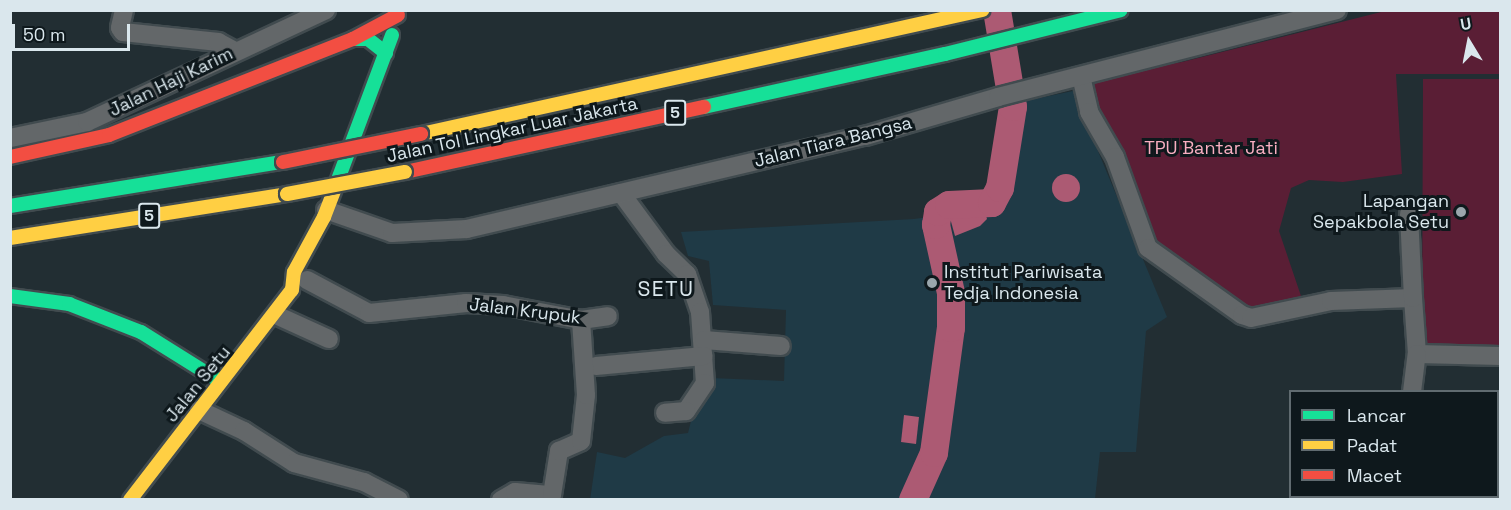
<!DOCTYPE html>
<style>
body{margin:0}
#map{position:relative;width:1511px;height:510px;overflow:hidden;background:#222e33;font-family:"Space Grotesk",sans-serif}
div>[style]{position:absolute}
.built>*{inset:0;background:#1f3a46}
.green>*{inset:0;background:#5a1e35}
.water>*{inset:0;background:#ac5a73}
.round{border-radius:50%}
.river>*{height:28px;margin:-14px;padding:0 14px;transform-origin:14px;border-radius:14px;background:#ac5a73}
.roads{filter:drop-shadow(2px 0 #414b4f) drop-shadow(-2px 0 #414b4f) drop-shadow(0 2px #414b4f) drop-shadow(0 -2px #414b4f)}
.street>*{height:18px;margin:-9px;padding:0 9px;transform-origin:9px;border-radius:9px;background:#636769}
.fast>*{height:14px;margin:-7px;padding:0 7px;transform-origin:7px;border-radius:7px;background:#16e098}
.slow>*{height:14px;margin:-7px;padding:0 7px;transform-origin:7px;border-radius:7px;background:#ffcf43}
.jam>*{height:14px;margin:-7px;padding:0 7px;transform-origin:7px;border-radius:7px;background:#f24e42}
.bridges{filter:drop-shadow(2px 0 #414b4f) drop-shadow(-2px 0 #414b4f) drop-shadow(0 2px #414b4f) drop-shadow(0 -2px #414b4f)}
.slow-bridge>*{height:14px;margin:-7px;padding:0 7px;transform-origin:7px;border-radius:7px;background:#ffcf43}
.jam-bridge>*{height:14px;margin:-7px;padding:0 7px;transform-origin:7px;border-radius:7px;background:#f24e42}
.dots>*{width:16px;height:16px;translate:-50% -50%;box-sizing:border-box;border:3px solid #0e181c;border-radius:50%}
span{translate:-50% -50%;white-space:nowrap;text-align:center;line-height:1.15;-webkit-text-stroke:6px #0e181c;paint-order:stroke}
.shield-label span{padding:2px 4px;background:#0e181c;border:2px solid;border-radius:4px;-webkit-text-stroke-width:0}
.shield-label{font-size:16px;color:#dae7ed;font-weight:700}
.street-label{font-size:18px;color:#dae7ed}
.park-label{font-size:18px;color:#f9aec1}
.poi-label{font-size:18px;color:#dae7ed}
.right{translate:-100% -50%;text-align:right}
.left{translate:0 -50%;text-align:left}
.quarter-label{font-size:21px;color:#dae7ed;letter-spacing:1.5px}
.frame{position:absolute;inset:0;border:12px solid #dae7ed;pointer-events:none}
.legend{position:absolute;left:1289px;top:390px;width:210px;height:108px;box-sizing:border-box;background:#0e181c;border:2px solid #606b70;margin:0;padding:8px 10px;list-style:none;font-size:18px;color:#dae7ed}
.legend li{display:flex;align-items:center;gap:12px;height:30px}
.legend b{width:30px;border:2px solid #606b70}
.north{position:absolute;left:1439px;top:12px;width:60px;height:60px;-webkit-text-stroke:4px #0e181c;paint-order:stroke;rotate:350deg;font-size:16px;font-weight:700;line-height:24px;text-align:center;color:#dae7ed}
.north::after{content:'';display:block;margin:auto;width:21px;height:27px;background:#dae7ed;clip-path:polygon(50% 0,100% 100%,50% 72%,0 100%)}
.scale{position:absolute;left:12px;top:24px;width:118px;height:27px;box-sizing:border-box;border:3px solid #dae7ed;border-top:0;padding-left:8px;font-size:18px;line-height:21px;white-space:nowrap;color:#dae7ed;-webkit-text-stroke:4px #0e181c;paint-order:stroke}
</style>
<div id="map">
<div class="built">
<i style="clip-path:polygon(1073px 91px,1167px 317px,1146px 331px,1136px 452px,1100px 452px,1095px 499px,590px 500px,597px 452px,625px 458px,664px 436px,688px 433px,693px 413px,711px 378px,784px 381px,786px 310px,713px 305px,709px 261px,688px 256px,681px 232px,914px 219px,994px 208px,1005px 194px,1020px 102px)"></i>
</div>
<div class="green">
<i style="clip-path:polygon(1385px 11px,1500px 11px,1500px 74px,1396px 74px,1402px 174px,1343px 182px,1309px 180px,1291px 188px,1279px 231px,1301px 296px,1249px 312px,1147px 238px,1086px 79px,1182px 62px)"></i>
<i style="clip-path:polygon(1423px 79px,1500px 79px,1500px 346px,1422px 346px)"></i>
</div>
<div class="water">
<i class="round" style="left:1052px;top:174px;width:28px;height:28px"></i>
<i style="clip-path:polygon(985px 212px,987px 219px,980px 226px,955px 236px,950px 218px)"></i>
<i style="clip-path:polygon(904px 415px,919px 417px,916px 444px,901px 442px)"></i>
</div>
<div class="river">
<i style="left:913px;top:500px;width:51px;rotate:-65.9deg"></i>
<i style="left:934px;top:453px;width:126px;rotate:-82.3deg"></i>
<i style="left:951px;top:328px;width:35px;rotate:-90deg"></i>
<i style="left:951px;top:293px;width:70px;rotate:-102.4deg"></i>
<i style="left:936px;top:225px;width:13px;rotate:-81deg"></i>
<i style="left:938px;top:212px;width:13px;rotate:-32deg"></i>
<i style="left:949px;top:205px;width:43px;rotate:-2.7deg"></i>
<i style="left:992px;top:203px;width:17px;rotate:-62deg"></i>
<i style="left:1000px;top:188px;width:82px;rotate:-80.9deg"></i>
<i style="left:1013px;top:107px;width:98px;rotate:-99.4deg"></i>
</div>
<div class="roads">
<div class="street">
<i style="left:124px;top:10px;width:18px;rotate:103deg"></i>
<i style="left:120px;top:28px;width:5px;rotate:53deg"></i>
<i style="left:123px;top:32px;width:96px;rotate:6deg"></i>
<i style="left:218px;top:42px;width:19px;rotate:28deg"></i>
<i style="left:1081px;top:76px;width:37px;rotate:77deg"></i>
<i style="left:1089px;top:112px;width:52px;rotate:60deg"></i>
<i style="left:1115px;top:157px;width:97px;rotate:70.1deg"></i>
<i style="left:1148px;top:248px;width:115px;rotate:35.5deg"></i>
<i style="left:1242px;top:315px;width:9px;rotate:18deg"></i>
<i style="left:1251px;top:318px;width:82px;rotate:-12deg"></i>
<i style="left:1331px;top:301px;width:82px;rotate:-2.1deg"></i>
<i style="left:1413px;top:298px;width:56px;rotate:85.9deg"></i>
<i style="left:1417px;top:354px;width:83px;rotate:1.4deg"></i>
<i style="left:10px;top:138px;width:79px;rotate:-11.7deg"></i>
<i style="left:87px;top:122px;width:264px;rotate:-25.1deg"></i>
<i style="left:621px;top:193px;width:76px;rotate:53.6deg"></i>
<i style="left:666px;top:254px;width:29px;rotate:44deg"></i>
<i style="left:687px;top:274px;width:40px;rotate:71.1deg"></i>
<i style="left:700px;top:312px;width:71px;rotate:86deg"></i>
<i style="left:705px;top:383px;width:34px;rotate:124deg"></i>
<i style="left:686px;top:411px;width:21px;rotate:175deg"></i>
<i style="left:326px;top:210px;width:70px;rotate:19.2deg"></i>
<i style="left:392px;top:233px;width:75px;rotate:-3.1deg"></i>
<i style="left:467px;top:229px;width:409px;rotate:-13.2deg"></i>
<i style="left:865px;top:136px;width:139px;rotate:-16.3deg"></i>
<i style="left:998px;top:97px;width:350px;rotate:-14.4deg"></i>
<i style="left:1409px;top:214px;width:84px;rotate:87.3deg"></i>
<i style="left:307px;top:280px;width:70px;rotate:28deg"></i>
<i style="left:369px;top:313px;width:98px;rotate:-5.9deg"></i>
<i style="left:466px;top:303px;width:37px;rotate:3deg"></i>
<i style="left:503px;top:305px;width:79px;rotate:10.9deg"></i>
<i style="left:581px;top:320px;width:27px;rotate:-8deg"></i>
<i style="left:276px;top:315px;width:58px;rotate:24.4deg"></i>
<i style="left:704px;top:340px;width:77px;rotate:4.5deg"></i>
<i style="left:596px;top:366px;width:108px;rotate:-5.3deg"></i>
<i style="left:1412px;top:392px;width:38px;rotate:-83deg"></i>
<i style="left:199px;top:410px;width:50px;rotate:25deg"></i>
<i style="left:244px;top:431px;width:59px;rotate:32.6deg"></i>
<i style="left:294px;top:463px;width:73px;rotate:15.2deg"></i>
<i style="left:364px;top:482px;width:39px;rotate:27deg"></i>
<i style="left:1498px;top:427px;width:2px"></i>
<i style="left:501px;top:500px;width:16px;rotate:-30deg"></i>
<i style="left:515px;top:492px;width:37px;rotate:5deg"></i>
<i style="left:552px;top:495px;width:45px;rotate:-81deg"></i>
<i style="left:559px;top:451px;width:24px;rotate:-24deg"></i>
<i style="left:581px;top:441px;width:46px;rotate:-83.8deg"></i>
<i style="left:586px;top:395px;width:75px;rotate:-93.8deg"></i>
<i style="left:1399px;top:500px;width:4px;rotate:-76deg"></i>
</div>
<div class="fast">
<i style="left:353px;top:39px;width:15px"></i>
<i style="left:368px;top:39px;width:23px;rotate:38deg"></i>
<i style="left:704px;top:107px;width:247px;rotate:-12.4deg"></i>
<i style="left:945px;top:54px;width:181px;rotate:-14deg"></i>
<i style="left:336px;top:185px;width:160px;rotate:-69.5deg"></i>
<i style="left:10px;top:206px;width:277px;rotate:-9.2deg"></i>
<i style="left:10px;top:296px;width:60px;rotate:7.7deg"></i>
<i style="left:69px;top:304px;width:77px;rotate:21.3deg"></i>
<i style="left:141px;top:332px;width:94px;rotate:32deg"></i>
</div>
<div class="slow">
<i style="left:421px;top:134px;width:575px;rotate:-12.46deg"></i>
<i style="left:10px;top:238px;width:280px;rotate:-9deg"></i>
<i style="left:130px;top:500px;width:265px;rotate:-52.4deg"></i>
<i style="left:292px;top:290px;width:18px;rotate:-84deg"></i>
<i style="left:294px;top:272px;width:63px;rotate:-61.4deg"></i>
<i style="left:324px;top:217px;width:34px;rotate:-69deg"></i>
</div>
<div class="jam">
<i style="left:10px;top:157px;width:101px;rotate:-12.5deg"></i>
<i style="left:109px;top:135px;width:262px;rotate:-21.5deg"></i>
<i style="left:353px;top:39px;width:51px;rotate:-28.1deg"></i>
<i style="left:405px;top:172px;width:306px;rotate:-12.3deg"></i>
</div>
</div>
<div class="bridges">
<div class="slow-bridge">
<i style="left:287px;top:194px;width:120px;rotate:-10.6deg"></i>
</div>
<div class="jam-bridge">
<i style="left:283px;top:162px;width:141px;rotate:-11.5deg"></i>
</div>
</div>
<div class="dots">
<i style="left:1461px;top:212px;background:#9aa6ac"></i>
<i style="left:932px;top:283px;background:#9aa6ac"></i>
</div>
<div class="shield-label">
<span style="left:675px;top:113px">5</span>
<span style="left:149px;top:216px">5</span>
</div>
<div class="street-label">
<span style="left:171px;top:82px;rotate:-26deg">Jalan Haji Karim</span>
<span style="left:512px;top:130px;rotate:-12deg">Jalan Tol Lingkar Luar Jakarta</span>
<span style="left:833px;top:142px;rotate:-14deg">Jalan Tiara Bangsa</span>
<span style="left:525px;top:311px;rotate:7deg">Jalan Krupuk</span>
<span style="left:198px;top:384px;rotate:-51deg">Jalan Setu</span>
</div>
<div class="park-label">
<span style="left:1211px;top:148px">TPU Bantar Jati</span>
</div>
<div class="poi-label">
<span class="right" style="left:1449px;top:212px">Lapangan<br>Sepakbola Setu</span>
<span class="left" style="left:944px;top:283px">Institut Pariwisata<br>Tedja Indonesia</span>
</div>
<div class="quarter-label">
<span style="left:666px;top:289px">SETU</span>
</div>
<div class="frame"></div>
<ul class="legend">
<li><b style="height:8px;background:#16e098"></b>Lancar</li>
<li><b style="height:8px;background:#ffcf43"></b>Padat</li>
<li><b style="height:8px;background:#f24e42"></b>Macet</li>
</ul>
<div class="north">U</div>
<div class="scale">50 m</div>
</div>
